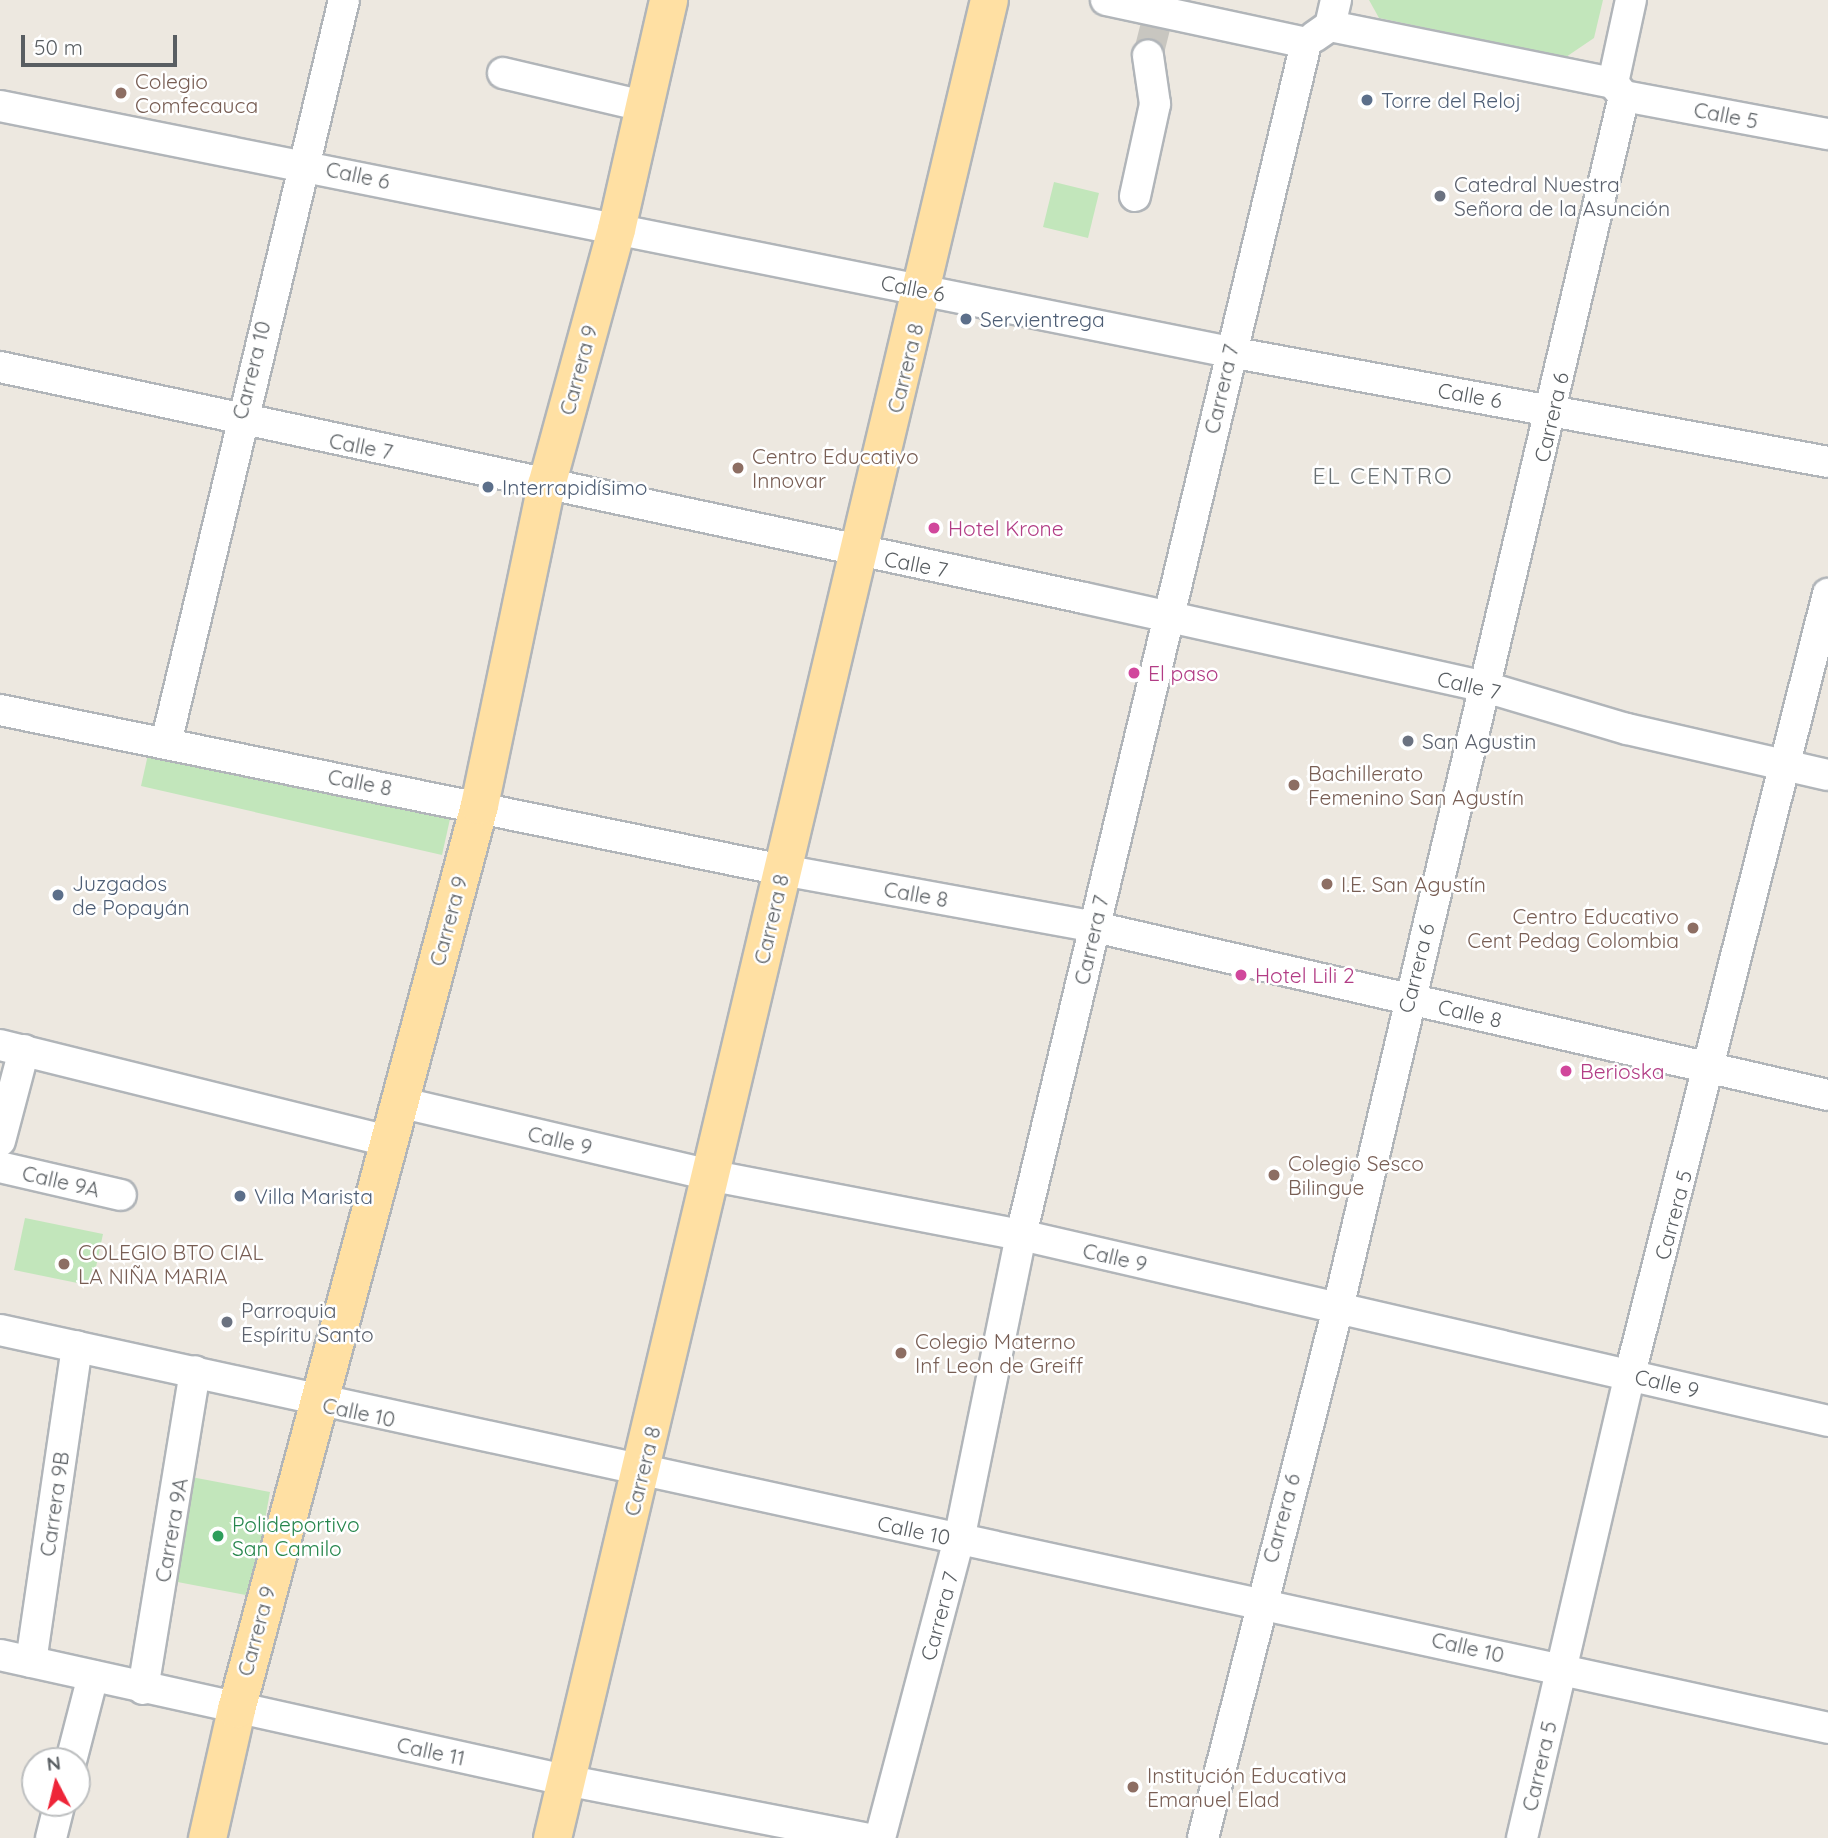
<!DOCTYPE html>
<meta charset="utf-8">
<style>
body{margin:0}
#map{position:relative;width:1828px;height:1838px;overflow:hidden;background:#ede8e0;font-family:Quicksand,sans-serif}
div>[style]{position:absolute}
.green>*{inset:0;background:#c2e6bb}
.minor-tunnel>*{height:30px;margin-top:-15px;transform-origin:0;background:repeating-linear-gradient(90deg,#c8c6c0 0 30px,transparent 0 45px)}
.roads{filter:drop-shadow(2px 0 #b1b5b9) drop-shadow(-2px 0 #b1b5b9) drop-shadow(0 2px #b1b5b9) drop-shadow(0 -2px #b1b5b9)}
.minor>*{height:30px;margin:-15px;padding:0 15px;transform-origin:15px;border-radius:15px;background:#fff}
.major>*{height:37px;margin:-18.5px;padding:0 18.5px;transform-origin:18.5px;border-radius:18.5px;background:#ffe0a3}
.dots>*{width:19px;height:19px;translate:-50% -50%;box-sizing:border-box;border:4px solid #fff;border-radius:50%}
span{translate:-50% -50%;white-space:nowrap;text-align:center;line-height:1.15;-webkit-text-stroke:5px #fff;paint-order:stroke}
.education-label{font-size:21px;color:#785e54}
.left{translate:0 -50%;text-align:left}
.right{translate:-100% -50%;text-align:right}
.service-label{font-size:21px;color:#4e5e75}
.street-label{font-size:21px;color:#595e62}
.worship-label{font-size:21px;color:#5b616d}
.hotel-label{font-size:21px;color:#b23c85}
.leisure-label{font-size:21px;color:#27864d}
.neighbourhood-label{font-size:23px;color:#6a7174;letter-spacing:2px}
.north{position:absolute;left:21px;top:1747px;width:70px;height:70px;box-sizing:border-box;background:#fff;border:2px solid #bdbfc0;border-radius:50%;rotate:353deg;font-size:19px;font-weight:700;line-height:28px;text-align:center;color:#595e62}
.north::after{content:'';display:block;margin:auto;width:24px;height:32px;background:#ee2538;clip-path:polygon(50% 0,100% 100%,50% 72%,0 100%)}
.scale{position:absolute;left:21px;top:35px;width:156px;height:32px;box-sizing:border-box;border:4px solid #595e62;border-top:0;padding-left:9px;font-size:21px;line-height:24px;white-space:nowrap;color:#595e62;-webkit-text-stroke:5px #fff;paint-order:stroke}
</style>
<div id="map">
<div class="green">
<i style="clip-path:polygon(1369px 0,1603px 0,1594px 38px,1566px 57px,1379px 18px)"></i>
<i style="clip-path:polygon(1054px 182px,1099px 193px,1088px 238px,1043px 227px)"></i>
<i style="clip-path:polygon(149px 750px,450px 819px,442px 855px,141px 786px)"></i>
<i style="clip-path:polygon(25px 1218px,103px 1234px,92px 1286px,14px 1270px)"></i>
<i style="clip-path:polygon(186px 1476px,270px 1492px,251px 1596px,167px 1580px)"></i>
</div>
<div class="minor-tunnel">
<i style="left:1148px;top:56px;width:38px;rotate:-76deg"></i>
</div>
<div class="roads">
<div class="minor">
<i style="left:1106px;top:0;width:205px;rotate:12.1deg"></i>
<i style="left:1330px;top:26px;width:289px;rotate:11.4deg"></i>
<i style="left:1613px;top:83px;width:17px;rotate:50deg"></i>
<i style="left:1314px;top:37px;width:19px;rotate:-35deg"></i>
<i style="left:1330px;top:26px;width:27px;rotate:-77deg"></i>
<i style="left:503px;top:73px;width:145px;rotate:13.2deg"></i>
<i style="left:1613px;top:83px;width:85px;rotate:-77.8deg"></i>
<i style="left:1624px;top:96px;width:208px;rotate:10.6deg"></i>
<i style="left:0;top:106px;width:1254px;rotate:11.31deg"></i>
<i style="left:1230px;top:352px;width:608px;rotate:10.42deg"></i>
<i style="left:1135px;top:196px;width:94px;rotate:-77.7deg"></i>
<i style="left:1155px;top:104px;width:49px;rotate:-98.3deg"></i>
<i style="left:0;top:367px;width:1108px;rotate:12.03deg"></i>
<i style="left:1084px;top:598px;width:411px;rotate:12.5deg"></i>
<i style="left:1485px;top:687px;width:148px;rotate:16.5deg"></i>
<i style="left:1627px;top:729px;width:206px;rotate:12.9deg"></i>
<i style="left:0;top:710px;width:798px;rotate:11.56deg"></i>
<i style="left:782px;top:870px;width:318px;rotate:10.3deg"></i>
<i style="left:1095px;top:927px;width:752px;rotate:12.91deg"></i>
<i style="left:166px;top:743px;width:764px;rotate:-76.53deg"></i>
<i style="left:0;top:1045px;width:401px;rotate:13.9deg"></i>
<i style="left:399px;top:1102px;width:324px;rotate:13.2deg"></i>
<i style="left:714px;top:1176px;width:313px;rotate:10.9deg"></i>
<i style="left:1021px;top:1235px;width:828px;rotate:12.98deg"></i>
<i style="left:0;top:1141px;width:94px;rotate:-75.2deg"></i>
<i style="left:0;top:1167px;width:124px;rotate:13deg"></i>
<i style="left:0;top:1330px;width:1871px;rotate:12.28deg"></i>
<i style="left:0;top:1655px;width:579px;rotate:12.48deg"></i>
<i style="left:565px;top:1780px;width:305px;rotate:11deg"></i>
<i style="left:31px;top:1662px;width:319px;rotate:-81.7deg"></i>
<i style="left:143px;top:1689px;width:322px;rotate:-80.7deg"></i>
<i style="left:71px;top:1761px;width:88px;rotate:-75.5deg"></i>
<i style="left:51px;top:1838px;width:36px;rotate:-76deg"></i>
<i style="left:880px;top:1838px;width:308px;rotate:-75.2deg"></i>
<i style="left:959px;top:1540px;width:311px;rotate:-78.5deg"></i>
<i style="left:1021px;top:1235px;width:1226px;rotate:-76.55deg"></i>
<i style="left:1203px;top:1838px;width:547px;rotate:-75.71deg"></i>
<i style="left:1338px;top:1308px;width:1245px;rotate:-76.72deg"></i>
<i style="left:1522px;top:1838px;width:476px;rotate:-76.9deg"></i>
<i style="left:1630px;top:1374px;width:805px;rotate:-75.76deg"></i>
</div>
<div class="major">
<i style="left:207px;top:1838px;width:132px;rotate:-77.3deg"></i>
<i style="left:236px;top:1709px;width:936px;rotate:-74.95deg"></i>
<i style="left:479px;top:805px;width:327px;rotate:-78.2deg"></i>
<i style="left:546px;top:485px;width:265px;rotate:-74.7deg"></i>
<i style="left:616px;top:229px;width:235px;rotate:-77.2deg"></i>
<i style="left:552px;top:1838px;width:1889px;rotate:-76.63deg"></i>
</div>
</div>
<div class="dots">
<i style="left:121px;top:93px;background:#8d6e63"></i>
<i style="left:1367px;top:100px;background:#5c6f8a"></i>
<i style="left:1440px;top:196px;background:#6b7280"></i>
<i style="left:966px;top:319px;background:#5c6f8a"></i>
<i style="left:738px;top:468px;background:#8d6e63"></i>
<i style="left:488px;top:487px;background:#5c6f8a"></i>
<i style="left:934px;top:528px;background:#d1479c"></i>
<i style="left:1134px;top:673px;background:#d1479c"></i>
<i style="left:1408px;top:741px;background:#6b7280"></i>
<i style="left:1294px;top:785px;background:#8d6e63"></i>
<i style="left:1327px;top:884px;background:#8d6e63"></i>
<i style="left:58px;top:895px;background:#5c6f8a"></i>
<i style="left:1693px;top:928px;background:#8d6e63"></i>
<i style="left:1241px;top:975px;background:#d1479c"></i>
<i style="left:1566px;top:1071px;background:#d1479c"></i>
<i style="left:1274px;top:1175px;background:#8d6e63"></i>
<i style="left:240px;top:1196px;background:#5c6f8a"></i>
<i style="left:64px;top:1264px;background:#8d6e63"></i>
<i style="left:227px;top:1322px;background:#6b7280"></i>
<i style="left:901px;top:1353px;background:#8d6e63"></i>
<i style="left:218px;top:1536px;background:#2e9e5b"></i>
<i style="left:1133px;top:1787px;background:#8d6e63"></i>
</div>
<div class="education-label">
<span class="left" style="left:135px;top:93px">Colegio<br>Comfecauca</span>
<span class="left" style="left:752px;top:468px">Centro Educativo<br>Innovar</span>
<span class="left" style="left:1308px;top:785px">Bachillerato<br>Femenino San Agustín</span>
<span class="left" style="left:1341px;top:884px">I.E. San Agustín</span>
<span class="right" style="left:1679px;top:928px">Centro Educativo<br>Cent Pedag Colombia</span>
<span class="left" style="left:1288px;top:1175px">Colegio Sesco<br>Bilingue</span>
<span class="left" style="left:78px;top:1264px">COLEGIO BTO CIAL<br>LA NIÑA MARIA</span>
<span class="left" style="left:915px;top:1353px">Colegio Materno<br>Inf Leon de Greiff</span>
<span class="left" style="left:1147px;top:1787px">Institución Educativa<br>Emanuel Elad</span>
</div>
<div class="service-label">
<span class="left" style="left:1381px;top:100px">Torre del Reloj</span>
<span class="left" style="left:980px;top:319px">Servientrega</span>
<span class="left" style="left:502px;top:487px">Interrapidísimo</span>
<span class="left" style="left:72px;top:895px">Juzgados<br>de Popayán</span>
<span class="left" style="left:254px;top:1196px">Villa Marista</span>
</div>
<div class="street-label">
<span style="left:1726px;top:115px;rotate:11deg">Calle 5</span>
<span style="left:358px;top:175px;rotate:12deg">Calle 6</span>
<span style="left:913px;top:288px;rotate:11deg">Calle 6</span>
<span style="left:905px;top:368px;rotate:-76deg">Carrera 8</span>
<span style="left:251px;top:370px;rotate:-76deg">Carrera 10</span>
<span style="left:578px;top:370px;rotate:-75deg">Carrera 9</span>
<span style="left:1221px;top:389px;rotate:-77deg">Carrera 7</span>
<span style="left:1470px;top:395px;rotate:10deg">Calle 6</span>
<span style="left:1551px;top:417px;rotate:-77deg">Carrera 6</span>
<span style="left:361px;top:446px;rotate:11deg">Calle 7</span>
<span style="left:916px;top:564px;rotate:11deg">Calle 7</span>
<span style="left:1469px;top:685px;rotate:13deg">Calle 7</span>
<span style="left:360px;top:782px;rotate:11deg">Calle 8</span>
<span style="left:916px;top:894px;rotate:10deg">Calle 8</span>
<span style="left:771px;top:919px;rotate:-77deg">Carrera 8</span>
<span style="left:448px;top:921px;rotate:-75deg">Carrera 9</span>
<span style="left:1091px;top:940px;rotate:-77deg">Carrera 7</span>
<span style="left:1416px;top:968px;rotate:-76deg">Carrera 6</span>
<span style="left:1470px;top:1013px;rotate:13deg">Calle 8</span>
<span style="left:560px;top:1140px;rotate:13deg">Calle 9</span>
<span style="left:61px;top:1181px;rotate:13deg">Calle 9A</span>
<span style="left:1673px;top:1215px;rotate:-75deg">Carrera 5</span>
<span style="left:1115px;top:1257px;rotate:13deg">Calle 9</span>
<span style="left:1667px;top:1383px;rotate:13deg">Calle 9</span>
<span style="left:359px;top:1412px;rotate:12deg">Calle 10</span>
<span style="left:642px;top:1471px;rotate:-76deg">Carrera 8</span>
<span style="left:54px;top:1504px;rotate:-82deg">Carrera 9B</span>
<span style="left:1281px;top:1518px;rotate:-75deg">Carrera 6</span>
<span style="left:171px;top:1530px;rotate:-80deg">Carrera 9A</span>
<span style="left:914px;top:1530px;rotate:12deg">Calle 10</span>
<span style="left:939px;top:1616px;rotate:-75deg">Carrera 7</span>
<span style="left:256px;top:1631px;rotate:-75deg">Carrera 9</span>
<span style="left:1468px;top:1647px;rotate:13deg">Calle 10</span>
<span style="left:431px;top:1751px;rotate:12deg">Calle 11</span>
<span style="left:1539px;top:1766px;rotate:-77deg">Carrera 5</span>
</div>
<div class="worship-label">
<span class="left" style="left:1454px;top:196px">Catedral Nuestra<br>Señora de la Asunción</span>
<span class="left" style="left:1422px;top:741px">San Agustin</span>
<span class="left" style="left:241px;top:1322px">Parroquia<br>Espíritu Santo</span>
</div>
<div class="hotel-label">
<span class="left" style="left:948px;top:528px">Hotel Krone</span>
<span class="left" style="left:1148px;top:673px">El paso</span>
<span class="left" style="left:1255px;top:975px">Hotel Lili 2</span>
<span class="left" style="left:1580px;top:1071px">Berioska</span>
</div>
<div class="leisure-label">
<span class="left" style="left:232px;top:1536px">Polideportivo<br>San Camilo</span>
</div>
<div class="neighbourhood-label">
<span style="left:1383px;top:476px">EL CENTRO</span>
</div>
<div class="north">N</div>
<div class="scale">50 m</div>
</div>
